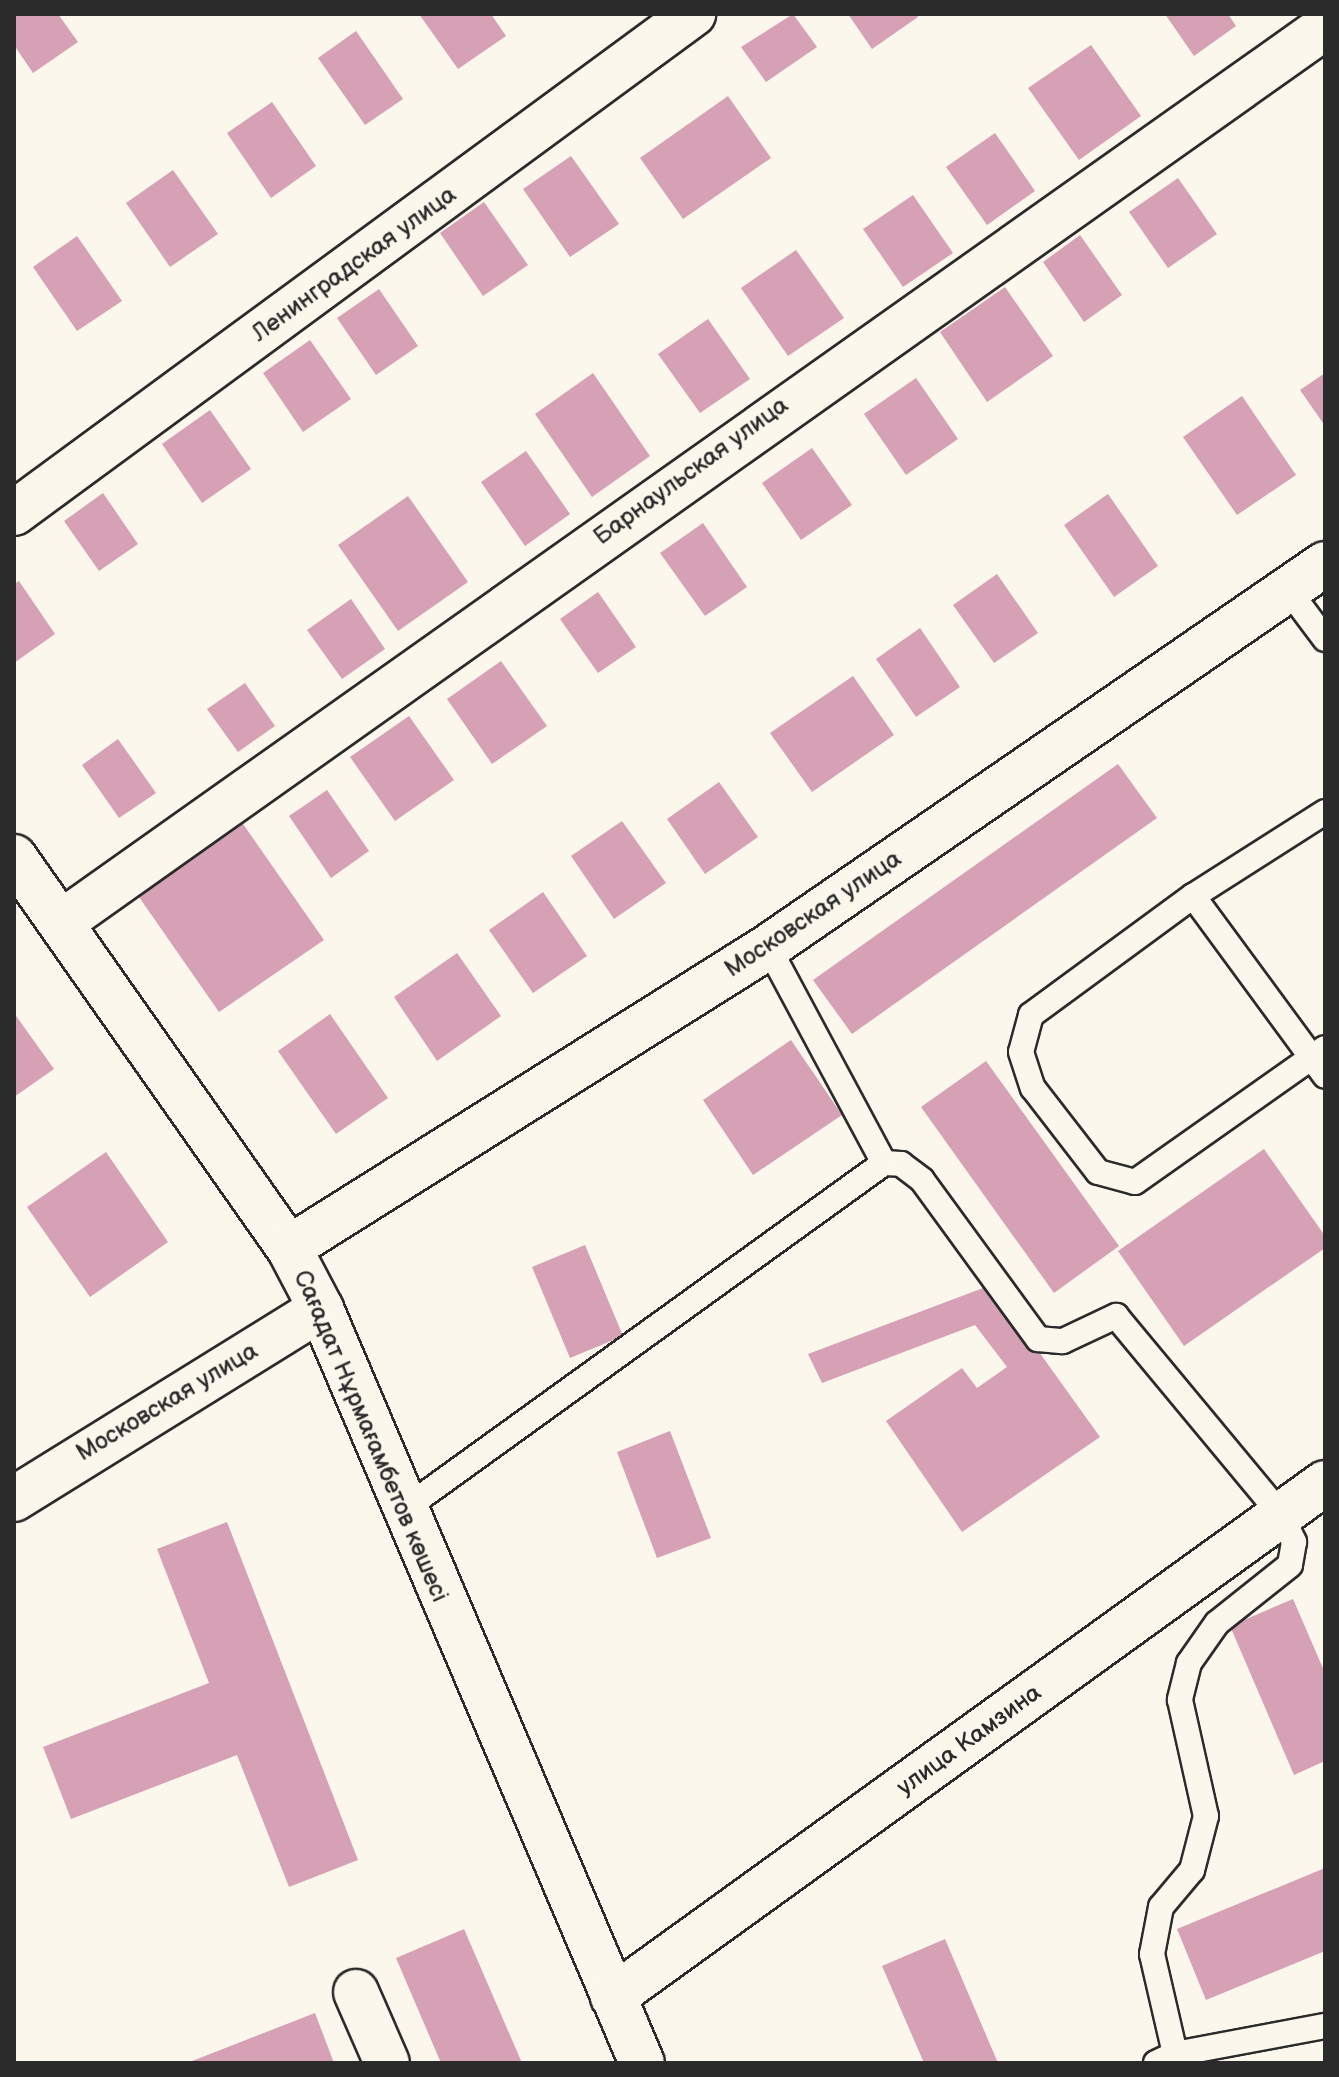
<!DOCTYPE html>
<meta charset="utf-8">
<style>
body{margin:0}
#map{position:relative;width:1339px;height:2077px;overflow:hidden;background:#fbf7ec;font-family:"Balsamiq Sans",sans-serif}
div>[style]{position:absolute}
.building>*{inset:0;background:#d6a0b5}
.roads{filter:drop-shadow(2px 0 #2b2b2b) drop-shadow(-2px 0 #2b2b2b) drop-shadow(0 2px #2b2b2b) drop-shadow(0 -2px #2b2b2b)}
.lane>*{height:24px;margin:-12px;padding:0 12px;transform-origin:12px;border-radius:12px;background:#fbf7ec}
.street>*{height:44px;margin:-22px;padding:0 22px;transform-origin:22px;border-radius:22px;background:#fbf7ec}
.secondary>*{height:44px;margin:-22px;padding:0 22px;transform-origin:22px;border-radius:22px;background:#fbf7ec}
span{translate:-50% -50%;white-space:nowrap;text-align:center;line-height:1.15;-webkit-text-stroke:7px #fbf7ec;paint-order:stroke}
.street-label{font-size:24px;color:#2b2b2b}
.frame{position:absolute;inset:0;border:16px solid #2b2b2b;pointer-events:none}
</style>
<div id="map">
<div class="building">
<i style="clip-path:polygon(14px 14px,58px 14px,78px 42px,33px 73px,14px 45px)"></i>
<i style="clip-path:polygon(419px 14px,491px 14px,506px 36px,458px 69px)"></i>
<i style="clip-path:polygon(793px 14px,817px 47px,766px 82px,741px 47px)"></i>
<i style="clip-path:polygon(848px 14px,916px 14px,918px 17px,872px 49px)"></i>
<i style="clip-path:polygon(1165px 14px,1228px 14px,1236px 26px,1194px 56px)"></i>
<i style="clip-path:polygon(356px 31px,403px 99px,365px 125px,318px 58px)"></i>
<i style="clip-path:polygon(1091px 45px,1141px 116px,1079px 160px,1028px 88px)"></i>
<i style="clip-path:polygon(728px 96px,771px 158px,683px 219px,640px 158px)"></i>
<i style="clip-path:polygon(272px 102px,316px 166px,271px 198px,227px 133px)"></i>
<i style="clip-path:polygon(995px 133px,1035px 191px,987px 225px,946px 167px)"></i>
<i style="clip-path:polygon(571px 156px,619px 224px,570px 257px,523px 189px)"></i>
<i style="clip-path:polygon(173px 170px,218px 234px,170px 267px,126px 203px)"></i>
<i style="clip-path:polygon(1178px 178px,1217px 234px,1168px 268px,1129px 212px)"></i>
<i style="clip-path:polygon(913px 195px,953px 253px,903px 287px,863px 229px)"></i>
<i style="clip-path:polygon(484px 202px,528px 265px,483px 296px,440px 233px)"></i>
<i style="clip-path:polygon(1080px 235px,1122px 295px,1084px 322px,1043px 262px)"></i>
<i style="clip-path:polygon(77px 236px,122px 301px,77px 331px,33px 267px)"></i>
<i style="clip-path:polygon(796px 250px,844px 318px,788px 356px,741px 288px)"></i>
<i style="clip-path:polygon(1005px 287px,1053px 356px,987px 402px,940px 332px)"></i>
<i style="clip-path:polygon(379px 289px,418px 346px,376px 375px,337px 318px)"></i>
<i style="clip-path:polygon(708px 319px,750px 379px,700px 413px,658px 354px)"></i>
<i style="clip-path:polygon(310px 340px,351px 399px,303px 432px,263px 373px)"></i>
<i style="clip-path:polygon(593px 373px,650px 456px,592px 497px,535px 414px)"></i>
<i style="clip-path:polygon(1325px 373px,1325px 426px,1300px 390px)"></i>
<i style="clip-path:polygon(916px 378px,958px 439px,906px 475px,864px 414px)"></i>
<i style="clip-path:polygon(1242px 396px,1296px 475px,1237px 515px,1183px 437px)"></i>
<i style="clip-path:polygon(210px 410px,251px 469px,202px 503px,162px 444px)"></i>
<i style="clip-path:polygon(812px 448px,852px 505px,801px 540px,762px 483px)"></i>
<i style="clip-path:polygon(526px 451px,570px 514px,525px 546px,481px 482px)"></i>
<i style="clip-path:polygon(103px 493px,138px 544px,99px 571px,64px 521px)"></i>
<i style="clip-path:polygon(1108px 494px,1158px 566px,1114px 597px,1064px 525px)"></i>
<i style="clip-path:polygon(408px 496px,468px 582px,398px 631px,338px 545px)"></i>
<i style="clip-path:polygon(703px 523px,747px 587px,705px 616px,660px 553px)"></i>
<i style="clip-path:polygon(997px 574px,1038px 633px,994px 663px,953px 605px)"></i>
<i style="clip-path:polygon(19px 581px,55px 634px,14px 663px,14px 584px)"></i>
<i style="clip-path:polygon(598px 592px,636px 647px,598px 673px,560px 619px)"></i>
<i style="clip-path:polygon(351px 599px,385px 649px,342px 679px,307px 630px)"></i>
<i style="clip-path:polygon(920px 628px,960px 687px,916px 717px,876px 659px)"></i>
<i style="clip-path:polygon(501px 661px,547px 726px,492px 764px,447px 699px)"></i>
<i style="clip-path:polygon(853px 676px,894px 735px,812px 792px,770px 733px)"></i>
<i style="clip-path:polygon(245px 683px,275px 726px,238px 752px,207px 709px)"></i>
<i style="clip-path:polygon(409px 716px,454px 780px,395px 821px,350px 757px)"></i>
<i style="clip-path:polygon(118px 739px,156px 793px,119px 818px,82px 765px)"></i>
<i style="clip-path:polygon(1118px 764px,1157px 818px,852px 1034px,813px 980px)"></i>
<i style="clip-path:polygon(719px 782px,758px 837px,705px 874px,667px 819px)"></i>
<i style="clip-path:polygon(327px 790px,369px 851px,331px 878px,289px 816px)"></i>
<i style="clip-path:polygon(622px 821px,666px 883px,614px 919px,571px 856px)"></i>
<i style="clip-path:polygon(243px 824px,324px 940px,219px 1012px,139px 897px)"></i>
<i style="clip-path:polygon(543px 892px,587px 956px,533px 993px,489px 930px)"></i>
<i style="clip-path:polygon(457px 953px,501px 1016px,437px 1061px,394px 997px)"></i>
<i style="clip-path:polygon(14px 1013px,54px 1069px,14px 1097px)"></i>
<i style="clip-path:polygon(330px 1014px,388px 1098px,336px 1134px,278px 1051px)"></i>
<i style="clip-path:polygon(791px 1040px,842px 1115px,753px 1175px,703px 1100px)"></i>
<i style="clip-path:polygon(986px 1061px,1119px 1246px,1054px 1293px,921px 1107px)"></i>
<i style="clip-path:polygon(1264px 1149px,1325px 1236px,1325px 1248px,1184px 1346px,1118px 1251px)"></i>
<i style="clip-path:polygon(106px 1152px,168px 1242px,90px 1297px,27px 1207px)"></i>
<i style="clip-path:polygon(585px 1245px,623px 1336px,570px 1358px,532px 1267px)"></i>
<i style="clip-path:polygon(991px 1285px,1100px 1437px,962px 1532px,886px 1421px,962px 1368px,977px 1388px,1007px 1367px,975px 1325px,822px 1383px,808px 1354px)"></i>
<i style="clip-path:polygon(670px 1431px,711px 1538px,657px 1558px,617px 1452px)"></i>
<i style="clip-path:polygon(227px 1522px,358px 1860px,289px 1887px,237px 1755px,71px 1819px,43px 1747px,209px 1683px,157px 1549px)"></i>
<i style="clip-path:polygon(1293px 1599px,1325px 1673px,1325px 1761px,1294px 1775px,1230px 1626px)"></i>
<i style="clip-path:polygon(1325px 1868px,1325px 1951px,1206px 2000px,1177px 1929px)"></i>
<i style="clip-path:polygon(464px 1929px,522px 2063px,441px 2063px,396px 1958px)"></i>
<i style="clip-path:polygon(945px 1939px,998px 2063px,924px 2063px,882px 1966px)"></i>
<i style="clip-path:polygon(315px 2013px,334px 2063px,187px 2063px)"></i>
</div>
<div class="roads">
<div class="lane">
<i style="left:1286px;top:587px;width:65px;rotate:53.1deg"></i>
<i style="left:1325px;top:812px;width:156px;rotate:147.5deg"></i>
<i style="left:1193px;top:896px;width:223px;rotate:53.7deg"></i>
<i style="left:1193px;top:896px;width:201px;rotate:143.7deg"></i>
<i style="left:1031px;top:1015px;width:38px;rotate:105deg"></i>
<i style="left:1021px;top:1052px;width:38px;rotate:72deg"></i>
<i style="left:1033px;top:1088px;width:106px;rotate:52.3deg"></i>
<i style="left:1098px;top:1172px;width:38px;rotate:15deg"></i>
<i style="left:1135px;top:1182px;width:232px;rotate:-35.2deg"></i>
<i style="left:884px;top:1163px;width:17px;rotate:3deg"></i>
<i style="left:901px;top:1164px;width:26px;rotate:37deg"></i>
<i style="left:922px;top:1180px;width:197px;rotate:53.9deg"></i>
<i style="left:1038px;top:1339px;width:25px;rotate:5deg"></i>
<i style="left:1063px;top:1341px;width:59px;rotate:-25.3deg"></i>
<i style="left:1116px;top:1316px;width:259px;rotate:50.3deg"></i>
<i style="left:1281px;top:1515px;width:30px;rotate:64deg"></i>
<i style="left:1294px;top:1542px;width:23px;rotate:100deg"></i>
<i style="left:1290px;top:1565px;width:93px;rotate:141.5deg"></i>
<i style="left:1217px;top:1623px;width:49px;rotate:125deg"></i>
<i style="left:1189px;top:1663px;width:38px;rotate:104deg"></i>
<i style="left:1180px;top:1700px;width:119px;rotate:77.4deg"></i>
<i style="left:1206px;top:1816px;width:56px;rotate:104.5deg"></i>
<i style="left:1192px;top:1870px;width:48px;rotate:130deg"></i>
<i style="left:1161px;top:1907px;width:48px;rotate:100.8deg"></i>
<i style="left:1152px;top:1954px;width:103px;rotate:77deg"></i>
<i style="left:1175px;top:2054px;width:21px;rotate:155deg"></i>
<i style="left:403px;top:1510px;width:593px;rotate:-35.81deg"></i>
<i style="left:884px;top:1163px;width:245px;rotate:-118.2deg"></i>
<i style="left:1175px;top:2054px;width:153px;rotate:-10.6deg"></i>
</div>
<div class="street">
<i style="left:14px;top:513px;width:843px;rotate:-36.31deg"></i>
<i style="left:62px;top:922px;width:1548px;rotate:-35.32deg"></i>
<i style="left:289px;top:1248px;width:566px;rotate:-32.14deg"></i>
<i style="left:768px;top:947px;width:676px;rotate:-34.51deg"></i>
<i style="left:14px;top:1499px;width:361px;rotate:-31.8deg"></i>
<i style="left:356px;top:1992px;width:77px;rotate:66.4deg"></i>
</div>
<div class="secondary">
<i style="left:14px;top:857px;width:478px;rotate:54.9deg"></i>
<i style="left:289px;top:1248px;width:69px;rotate:62.3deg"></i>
<i style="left:321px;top:1309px;width:819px;rotate:66.94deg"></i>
<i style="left:613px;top:1997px;width:878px;rotate:-35.83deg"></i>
</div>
</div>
<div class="street-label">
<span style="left:354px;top:264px;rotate:-36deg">Ленинградская улица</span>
<span style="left:691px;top:471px;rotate:-36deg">Барнаульская улица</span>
<span style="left:813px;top:914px;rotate:-34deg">Московская улица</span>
<span style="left:167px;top:1402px;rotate:-31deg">Московская улица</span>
<span style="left:371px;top:1436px;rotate:67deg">Сағадат Нұрмағамбетов көшесі</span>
<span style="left:969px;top:1740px;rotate:-36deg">улица Камзина</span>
</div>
<div class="frame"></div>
</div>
